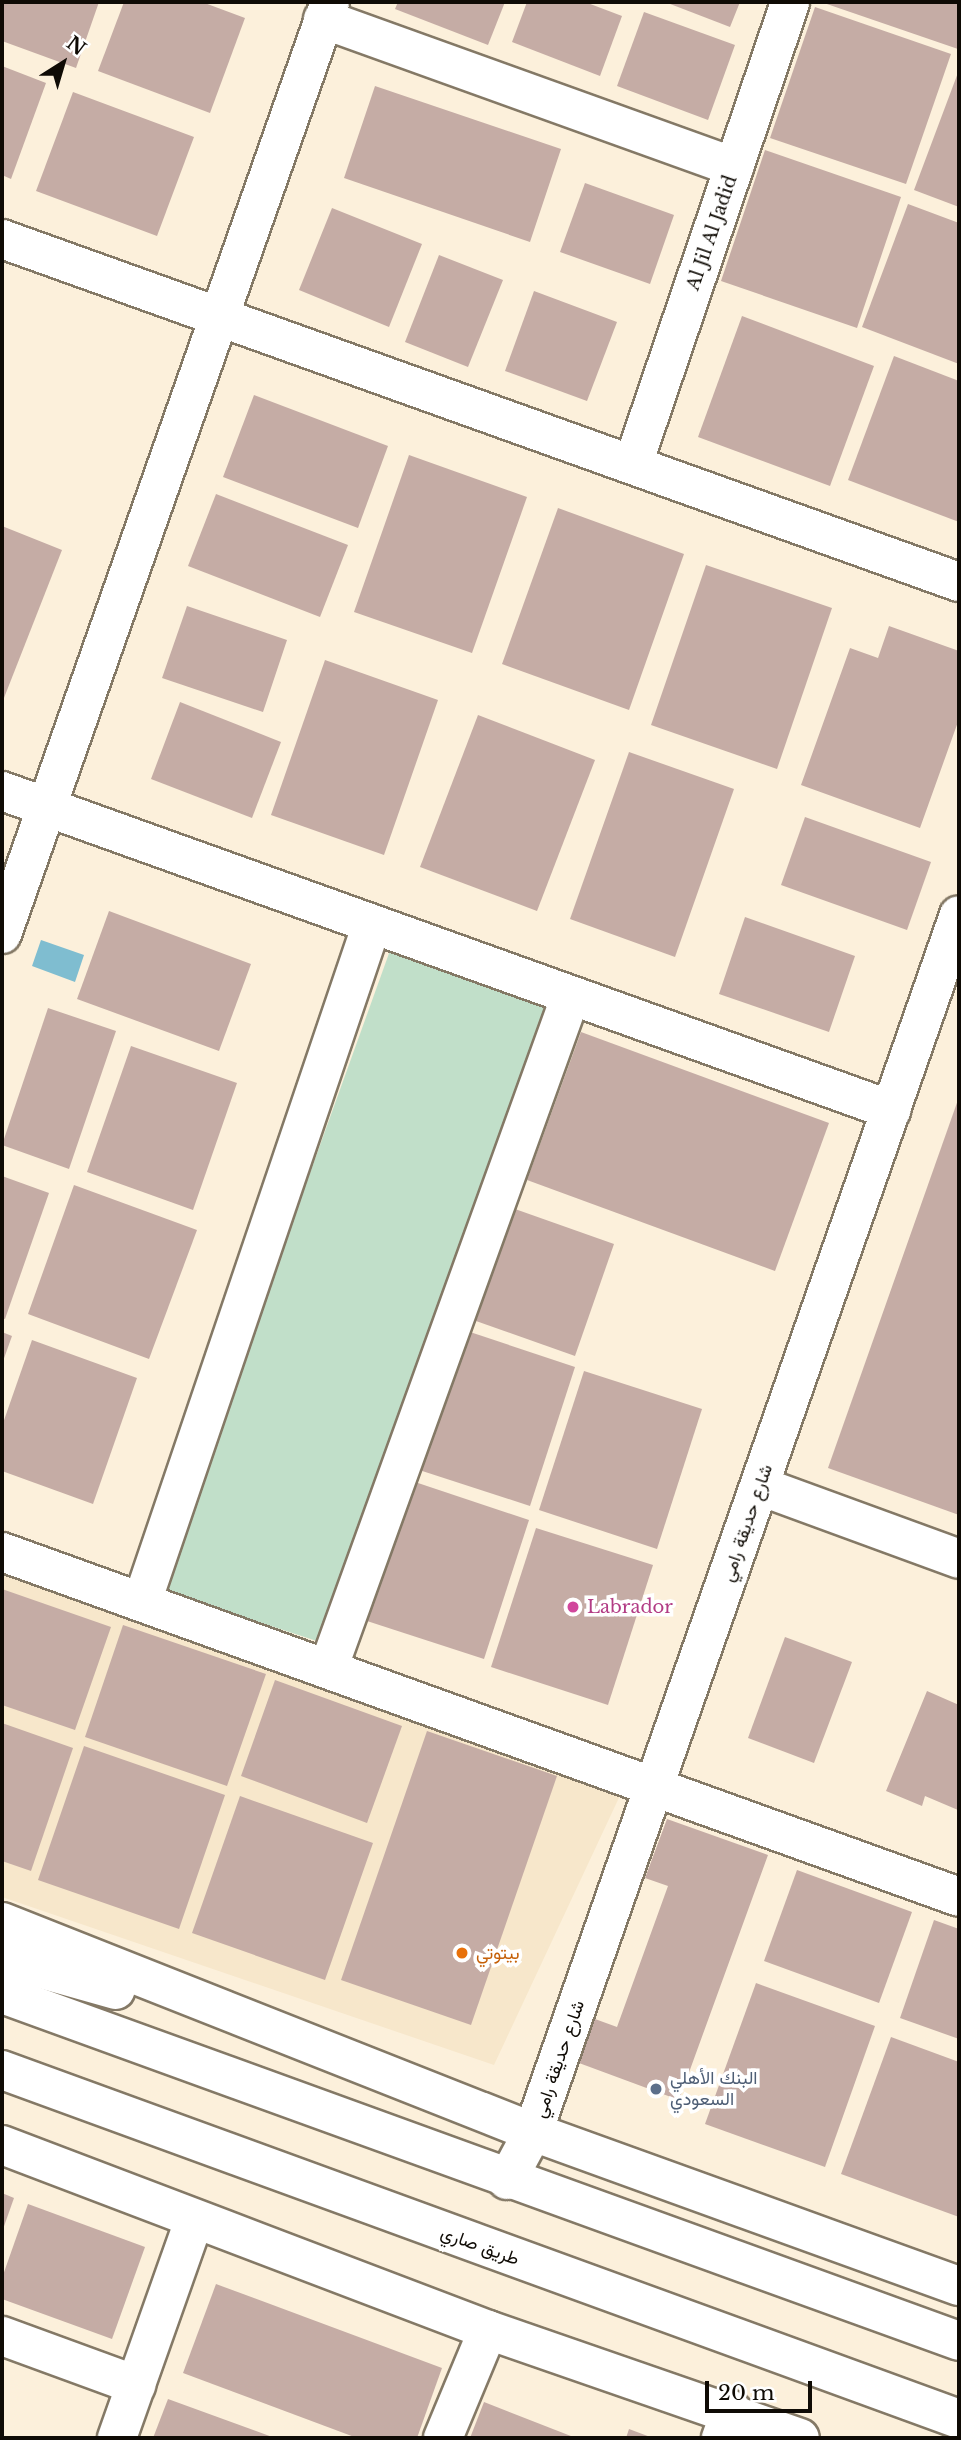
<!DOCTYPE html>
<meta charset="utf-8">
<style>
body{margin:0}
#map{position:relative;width:961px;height:2440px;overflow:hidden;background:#fcf0db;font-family:"Libre Baskerville",Vazirmatn,serif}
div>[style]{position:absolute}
.built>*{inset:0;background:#f7e7cb}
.green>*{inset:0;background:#c1dfc9}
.water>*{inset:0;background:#7fbdd0}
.building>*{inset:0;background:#c5aca5}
.roads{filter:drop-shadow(2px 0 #847966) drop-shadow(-2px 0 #847966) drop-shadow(0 2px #847966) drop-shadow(0 -2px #847966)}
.minor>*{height:38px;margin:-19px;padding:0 19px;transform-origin:19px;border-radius:19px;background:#fff}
.major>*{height:38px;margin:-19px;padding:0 19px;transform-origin:19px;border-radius:19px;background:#fff}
.dots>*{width:19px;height:19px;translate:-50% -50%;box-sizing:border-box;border:4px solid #fff;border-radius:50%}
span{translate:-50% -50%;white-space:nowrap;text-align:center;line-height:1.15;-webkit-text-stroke:7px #fff;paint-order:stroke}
.street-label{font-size:18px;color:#0f0b05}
.hotel-label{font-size:18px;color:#b23c85}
.left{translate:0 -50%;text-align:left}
.food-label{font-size:18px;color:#c56008}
.service-label{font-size:18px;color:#4e5e75}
.frame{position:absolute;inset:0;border:4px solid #0f0b05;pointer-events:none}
.north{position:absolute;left:28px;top:28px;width:70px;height:70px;-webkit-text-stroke:5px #fff;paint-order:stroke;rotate:37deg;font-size:19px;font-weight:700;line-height:28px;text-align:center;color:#0f0b05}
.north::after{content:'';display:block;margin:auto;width:24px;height:32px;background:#0f0b05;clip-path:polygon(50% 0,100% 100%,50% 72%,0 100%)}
.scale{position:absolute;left:705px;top:2381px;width:107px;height:32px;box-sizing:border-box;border:4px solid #0f0b05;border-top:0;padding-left:9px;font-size:21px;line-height:24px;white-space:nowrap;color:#0f0b05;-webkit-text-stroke:5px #fff;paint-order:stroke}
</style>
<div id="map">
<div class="built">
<i style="clip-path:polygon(2px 1565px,624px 1787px,494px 2065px,2px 1897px)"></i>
</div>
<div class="green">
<i style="clip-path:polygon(392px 945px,548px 1002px,320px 1642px,160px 1590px)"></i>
</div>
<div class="water">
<i style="clip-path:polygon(41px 940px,84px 955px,75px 982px,32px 966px)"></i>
</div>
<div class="building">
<i style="clip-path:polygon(2px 2px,99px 2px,76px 68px,2px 41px)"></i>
<i style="clip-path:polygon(124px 2px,202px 2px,245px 18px,210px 113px,98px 71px)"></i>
<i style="clip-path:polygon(398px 2px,505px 2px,488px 45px,395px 9px)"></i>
<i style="clip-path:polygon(527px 2px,585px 2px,622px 16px,600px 76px,512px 42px)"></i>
<i style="clip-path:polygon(665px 2px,740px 2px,730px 27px)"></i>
<i style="clip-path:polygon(821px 2px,959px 2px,959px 46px,958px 49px)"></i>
<i style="clip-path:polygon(815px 7px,951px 54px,906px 184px,770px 138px)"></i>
<i style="clip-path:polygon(644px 12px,735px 45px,708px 120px,617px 86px)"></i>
<i style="clip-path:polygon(2px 66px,46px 83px,11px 179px,2px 175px)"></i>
<i style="clip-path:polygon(959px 70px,959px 207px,914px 190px)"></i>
<i style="clip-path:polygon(375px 86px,561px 149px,530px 242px,344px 178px)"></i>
<i style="clip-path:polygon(73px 92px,194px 137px,157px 236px,36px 191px)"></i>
<i style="clip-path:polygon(765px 150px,901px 197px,857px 328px,721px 281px)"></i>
<i style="clip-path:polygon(585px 183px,674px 215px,650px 284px,560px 252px)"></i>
<i style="clip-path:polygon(908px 204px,959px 223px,959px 364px,862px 327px)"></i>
<i style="clip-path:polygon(332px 208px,422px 244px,389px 327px,299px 290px)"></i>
<i style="clip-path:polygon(439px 255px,503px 280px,468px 367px,405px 342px)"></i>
<i style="clip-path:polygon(534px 291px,617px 322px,587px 401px,505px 371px)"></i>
<i style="clip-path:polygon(742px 316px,874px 366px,830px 486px,698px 437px)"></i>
<i style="clip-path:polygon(894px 356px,959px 381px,959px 522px,848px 480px)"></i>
<i style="clip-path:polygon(254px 395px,388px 446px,358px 528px,223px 477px)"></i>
<i style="clip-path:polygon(409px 455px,527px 497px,472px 653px,354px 612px)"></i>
<i style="clip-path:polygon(216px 494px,348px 545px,320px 617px,188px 566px)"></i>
<i style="clip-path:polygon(558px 508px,684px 554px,629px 710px,502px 664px)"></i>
<i style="clip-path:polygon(2px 526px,62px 550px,2px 703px)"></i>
<i style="clip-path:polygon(706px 565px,832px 608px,777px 769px,651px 725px)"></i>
<i style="clip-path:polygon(187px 606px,287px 640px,263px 712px,162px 678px)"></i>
<i style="clip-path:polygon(889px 626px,959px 651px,959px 719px,920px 828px,801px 785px,850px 648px,878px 658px)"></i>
<i style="clip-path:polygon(325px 660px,438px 700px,384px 855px,271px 815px)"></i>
<i style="clip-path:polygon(180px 702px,281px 742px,252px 818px,151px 779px)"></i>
<i style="clip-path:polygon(478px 715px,595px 760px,537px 911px,420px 867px)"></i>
<i style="clip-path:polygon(629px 752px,734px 789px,675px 957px,570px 919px)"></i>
<i style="clip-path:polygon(805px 817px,931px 862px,907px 930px,781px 885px)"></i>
<i style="clip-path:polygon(109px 911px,251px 964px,219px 1051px,77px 999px)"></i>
<i style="clip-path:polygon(745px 917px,855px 956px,829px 1032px,719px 994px)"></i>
<i style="clip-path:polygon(48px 1008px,116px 1031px,69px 1169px,2px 1145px)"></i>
<i style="clip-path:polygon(581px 1032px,829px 1123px,775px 1271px,527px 1180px)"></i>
<i style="clip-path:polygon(131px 1046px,237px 1083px,193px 1210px,87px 1172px)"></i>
<i style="clip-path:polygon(959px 1097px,959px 1515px,828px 1468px)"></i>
<i style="clip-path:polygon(2px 1176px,49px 1193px,5px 1319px,2px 1318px)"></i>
<i style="clip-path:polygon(74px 1185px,197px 1230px,149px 1359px,28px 1314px)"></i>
<i style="clip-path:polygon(515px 1209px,614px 1244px,575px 1356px,476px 1321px)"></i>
<i style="clip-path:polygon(458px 1328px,575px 1367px,530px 1506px,413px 1468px)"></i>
<i style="clip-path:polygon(2px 1332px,12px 1336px,2px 1364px)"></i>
<i style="clip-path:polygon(32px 1340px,137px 1378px,93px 1504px,2px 1471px,2px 1426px)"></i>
<i style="clip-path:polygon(584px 1371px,702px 1409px,657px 1549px,539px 1510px)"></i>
<i style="clip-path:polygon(412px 1481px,529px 1520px,484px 1659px,367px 1621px)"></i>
<i style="clip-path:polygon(536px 1528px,653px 1565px,608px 1705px,491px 1667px)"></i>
<i style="clip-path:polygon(2px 1589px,111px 1627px,75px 1730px,2px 1705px)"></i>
<i style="clip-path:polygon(123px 1625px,266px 1674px,227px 1786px,85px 1737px)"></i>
<i style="clip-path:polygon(785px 1637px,852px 1662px,814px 1763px,748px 1738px)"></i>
<i style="clip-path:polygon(275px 1680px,402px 1726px,367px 1823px,241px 1776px)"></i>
<i style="clip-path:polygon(927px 1691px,959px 1705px,958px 1810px,925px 1796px,922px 1806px,886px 1791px)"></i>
<i style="clip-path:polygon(2px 1723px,73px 1748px,31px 1871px,2px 1861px)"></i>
<i style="clip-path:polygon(427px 1731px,557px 1776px,471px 2025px,341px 1980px)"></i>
<i style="clip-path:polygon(84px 1746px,225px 1795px,179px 1929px,38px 1880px)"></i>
<i style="clip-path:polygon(240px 1796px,373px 1843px,325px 1980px,192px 1933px)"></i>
<i style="clip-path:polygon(667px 1819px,768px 1855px,679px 2100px,579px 2063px,595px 2019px,617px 2027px,668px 1886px,645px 1878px)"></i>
<i style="clip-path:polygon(797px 1870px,912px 1912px,879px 2003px,764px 1961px)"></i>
<i style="clip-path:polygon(934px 1920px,959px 1929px,959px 2039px,900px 2018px)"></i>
<i style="clip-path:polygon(756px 1983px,875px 2026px,825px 2167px,705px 2124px)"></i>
<i style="clip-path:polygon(891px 2037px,959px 2062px,959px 2217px,841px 2174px)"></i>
<i style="clip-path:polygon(2px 2193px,14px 2198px,2px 2232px)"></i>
<i style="clip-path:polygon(28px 2204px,145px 2247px,112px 2339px,2px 2299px,2px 2278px)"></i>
<i style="clip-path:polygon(216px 2284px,442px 2368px,417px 2438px,357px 2438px,183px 2373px)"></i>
<i style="clip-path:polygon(168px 2399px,275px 2438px,153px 2438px)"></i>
<i style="clip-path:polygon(484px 2402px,576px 2438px,470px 2438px)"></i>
<i style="clip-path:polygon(629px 2429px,653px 2438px,626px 2438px)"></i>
</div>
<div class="roads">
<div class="minor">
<i style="left:323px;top:19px;width:437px;rotate:19.8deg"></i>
<i style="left:2px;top:239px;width:1017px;rotate:19.72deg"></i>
<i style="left:633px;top:464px;width:488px;rotate:-71.2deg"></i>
<i style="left:2px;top:791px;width:945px;rotate:19.74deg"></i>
<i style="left:2px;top:934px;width:988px;rotate:-70.61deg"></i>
<i style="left:760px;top:1486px;width:212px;rotate:20.1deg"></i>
<i style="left:2px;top:1552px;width:1017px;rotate:19.82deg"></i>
<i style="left:142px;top:1602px;width:716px;rotate:-71.26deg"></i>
<i style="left:328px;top:1669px;width:716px;rotate:-70.17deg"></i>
<i style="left:507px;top:2180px;width:55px;rotate:-61.6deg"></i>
<i style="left:533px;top:2132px;width:1289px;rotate:-70.71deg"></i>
<i style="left:2px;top:2336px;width:143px;rotate:20.1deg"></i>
<i style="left:117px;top:2438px;width:230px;rotate:-70.5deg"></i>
<i style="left:443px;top:2438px;width:117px;rotate:-67.4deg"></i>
<i style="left:721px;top:2438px;width:30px;rotate:-70deg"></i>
</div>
<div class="major">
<i style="left:2px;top:1922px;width:571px;rotate:21.58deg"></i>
<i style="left:533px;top:2132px;width:453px;rotate:19.9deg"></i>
<i style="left:2px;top:1958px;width:118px;rotate:15.7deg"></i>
<i style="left:2px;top:1994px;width:1018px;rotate:19.93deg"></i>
<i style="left:2px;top:2070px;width:1019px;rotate:20.04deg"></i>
<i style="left:2px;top:2145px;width:520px;rotate:20.84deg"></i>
<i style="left:488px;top:2330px;width:330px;rotate:19.1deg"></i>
</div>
</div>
<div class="dots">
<i style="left:573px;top:1607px;background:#d1479c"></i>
<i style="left:462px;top:1953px;background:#e8710a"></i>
<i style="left:656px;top:2089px;background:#5c6f8a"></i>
</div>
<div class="street-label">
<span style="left:712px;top:233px;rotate:-71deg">Al Jil Al Jadid</span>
<span style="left:747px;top:1523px;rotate:-71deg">شارع حديقة رامي</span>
<span style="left:559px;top:2059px;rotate:-71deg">شارع حديقة رامي</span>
<span style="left:480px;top:2246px;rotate:20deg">طريق صاري</span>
</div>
<div class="hotel-label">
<span class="left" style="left:587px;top:1607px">Labrador</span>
</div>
<div class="food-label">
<span class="left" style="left:476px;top:1953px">بيتوتي</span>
</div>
<div class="service-label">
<span class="left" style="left:670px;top:2089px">البنك الأهلي<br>السعودي</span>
</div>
<div class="frame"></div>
<div class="north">N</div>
<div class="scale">20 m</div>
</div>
